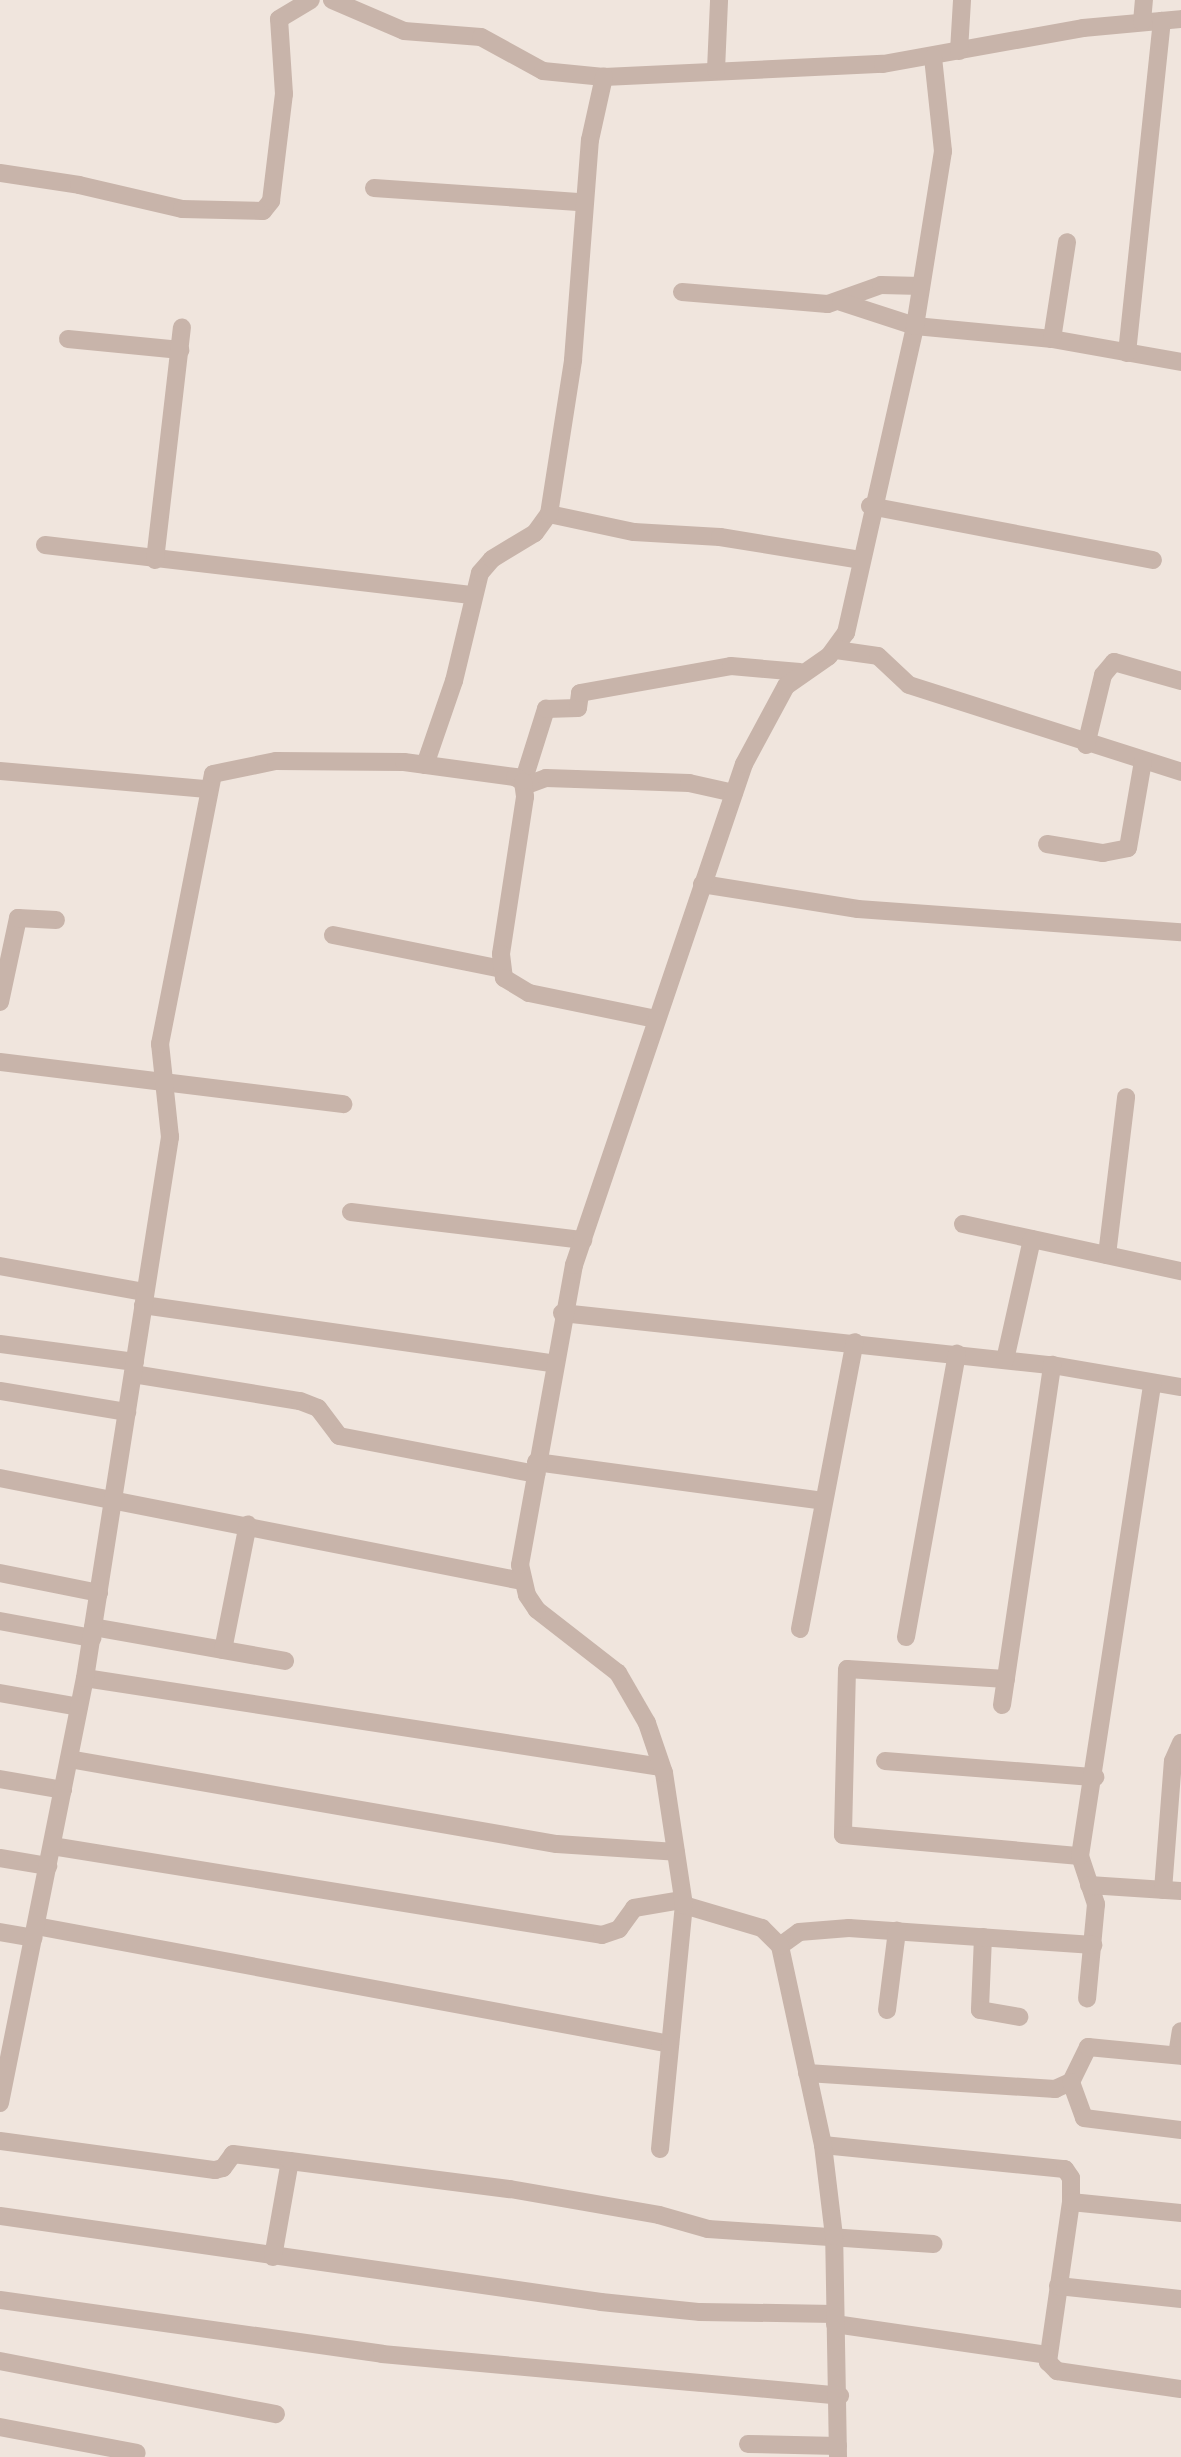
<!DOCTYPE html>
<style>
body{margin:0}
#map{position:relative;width:1181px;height:2457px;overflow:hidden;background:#f0e5dd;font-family:Roboto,sans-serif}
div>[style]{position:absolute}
.minor>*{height:18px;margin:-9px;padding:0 9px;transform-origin:9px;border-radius:9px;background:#c8b4aa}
span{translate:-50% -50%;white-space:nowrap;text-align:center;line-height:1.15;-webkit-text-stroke:6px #f8efe9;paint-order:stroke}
</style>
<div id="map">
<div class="minor">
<i style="left:332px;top:0;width:78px;rotate:23.3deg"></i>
<i style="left:404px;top:31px;width:77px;rotate:4.5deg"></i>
<i style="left:481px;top:37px;width:71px;rotate:28.7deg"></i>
<i style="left:543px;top:71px;width:61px;rotate:5.6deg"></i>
<i style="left:604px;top:77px;width:279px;rotate:-2.7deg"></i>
<i style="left:883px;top:64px;width:203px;rotate:-10.2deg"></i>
<i style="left:1083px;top:28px;width:98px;rotate:-5.2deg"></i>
<i style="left:1142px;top:22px;width:22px;rotate:-85deg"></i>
<i style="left:959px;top:51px;width:51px;rotate:-86.6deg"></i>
<i style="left:716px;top:70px;width:70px;rotate:-87.5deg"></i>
<i style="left:0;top:173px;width:80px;rotate:8.6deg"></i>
<i style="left:79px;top:185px;width:106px;rotate:13.1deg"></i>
<i style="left:182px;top:209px;width:81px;rotate:1.4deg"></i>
<i style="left:263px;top:211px;width:13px;rotate:-51deg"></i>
<i style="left:271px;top:201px;width:108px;rotate:-83.1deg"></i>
<i style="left:284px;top:94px;width:75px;rotate:-93.8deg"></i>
<i style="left:279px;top:19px;width:37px;rotate:-31deg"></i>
<i style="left:374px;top:188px;width:208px;rotate:3.9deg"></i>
<i style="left:682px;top:292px;width:146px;rotate:4.7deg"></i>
<i style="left:828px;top:304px;width:56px;rotate:-19.7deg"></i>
<i style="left:881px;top:285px;width:40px;rotate:1.4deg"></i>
<i style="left:841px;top:302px;width:78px;rotate:18deg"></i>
<i style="left:915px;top:326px;width:138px;rotate:5.4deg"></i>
<i style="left:1052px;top:339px;width:131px;rotate:10.1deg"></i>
<i style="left:68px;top:339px;width:113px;rotate:5.6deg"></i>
<i style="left:1052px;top:339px;width:98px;rotate:-81.2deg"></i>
<i style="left:1127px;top:353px;width:334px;rotate:-84deg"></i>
<i style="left:870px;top:506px;width:288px;rotate:10.8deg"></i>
<i style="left:549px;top:514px;width:87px;rotate:12deg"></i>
<i style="left:634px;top:532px;width:86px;rotate:3.3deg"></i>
<i style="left:720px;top:537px;width:142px;rotate:9.3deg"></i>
<i style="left:45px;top:545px;width:431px;rotate:6.7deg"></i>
<i style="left:155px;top:560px;width:234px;rotate:-83.4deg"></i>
<i style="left:836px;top:650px;width:42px;rotate:8.1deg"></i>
<i style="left:878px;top:656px;width:42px;rotate:43.1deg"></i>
<i style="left:909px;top:685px;width:286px;rotate:17.7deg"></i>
<i style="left:1086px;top:745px;width:72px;rotate:-76.3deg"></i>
<i style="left:1103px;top:675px;width:17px;rotate:-50deg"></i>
<i style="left:1114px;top:662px;width:70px;rotate:15.8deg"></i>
<i style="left:425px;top:765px;width:89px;rotate:-71deg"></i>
<i style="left:454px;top:681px;width:111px;rotate:-76.5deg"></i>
<i style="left:480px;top:573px;width:18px;rotate:-49deg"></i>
<i style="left:492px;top:559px;width:50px;rotate:-31.2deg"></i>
<i style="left:535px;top:533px;width:24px;rotate:-54deg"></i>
<i style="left:549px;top:514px;width:156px;rotate:-81.1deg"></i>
<i style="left:573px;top:360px;width:221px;rotate:-85.6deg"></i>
<i style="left:590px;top:140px;width:65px;rotate:-77.5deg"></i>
<i style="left:0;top:771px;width:208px;rotate:5deg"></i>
<i style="left:523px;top:782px;width:77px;rotate:-72.5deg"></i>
<i style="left:546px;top:709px;width:32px;rotate:-2deg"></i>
<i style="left:578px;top:708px;width:15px;rotate:-82deg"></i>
<i style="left:580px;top:693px;width:153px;rotate:-10.1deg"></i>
<i style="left:731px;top:666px;width:69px;rotate:5deg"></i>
<i style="left:524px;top:786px;width:23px;rotate:-20deg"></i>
<i style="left:546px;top:778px;width:30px;rotate:2deg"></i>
<i style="left:576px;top:779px;width:113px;rotate:2deg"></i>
<i style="left:689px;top:783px;width:46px;rotate:12.5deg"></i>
<i style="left:1047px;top:844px;width:57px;rotate:9.1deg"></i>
<i style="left:1103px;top:853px;width:25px;rotate:-11deg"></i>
<i style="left:1128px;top:848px;width:88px;rotate:-80.2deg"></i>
<i style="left:702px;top:884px;width:158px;rotate:9.1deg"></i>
<i style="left:858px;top:909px;width:324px;rotate:4.1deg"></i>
<i style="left:333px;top:935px;width:171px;rotate:11.4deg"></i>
<i style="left:0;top:1002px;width:86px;rotate:-77.9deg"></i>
<i style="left:18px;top:918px;width:38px;rotate:3deg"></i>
<i style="left:0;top:1062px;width:346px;rotate:7deg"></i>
<i style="left:351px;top:1212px;width:234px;rotate:6.9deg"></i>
<i style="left:963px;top:1224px;width:223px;rotate:12.2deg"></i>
<i style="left:1107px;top:1255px;width:159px;rotate:-83.1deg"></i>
<i style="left:0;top:1266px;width:147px;rotate:10.2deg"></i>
<i style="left:143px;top:1305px;width:414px;rotate:8.1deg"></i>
<i style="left:562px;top:1313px;width:493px;rotate:6.1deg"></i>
<i style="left:1052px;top:1365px;width:131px;rotate:9.7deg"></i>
<i style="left:0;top:1344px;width:136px;rotate:7.6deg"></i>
<i style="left:1005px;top:1360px;width:124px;rotate:-77.4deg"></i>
<i style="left:133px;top:1374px;width:169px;rotate:9.2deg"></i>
<i style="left:300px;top:1401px;width:19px;rotate:21deg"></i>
<i style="left:318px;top:1408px;width:35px;rotate:53deg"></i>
<i style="left:339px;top:1436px;width:201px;rotate:10.9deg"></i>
<i style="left:0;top:1391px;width:129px;rotate:9.4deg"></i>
<i style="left:536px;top:1462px;width:290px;rotate:7.7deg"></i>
<i style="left:0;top:1478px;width:532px;rotate:11.16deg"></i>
<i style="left:0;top:1573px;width:101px;rotate:11.4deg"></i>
<i style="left:0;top:1621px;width:94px;rotate:10.5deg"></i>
<i style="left:93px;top:1627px;width:195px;rotate:10deg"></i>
<i style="left:800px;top:1629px;width:292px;rotate:-79.2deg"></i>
<i style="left:906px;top:1637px;width:288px;rotate:-79.8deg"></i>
<i style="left:223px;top:1650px;width:128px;rotate:-78.8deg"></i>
<i style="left:85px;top:1678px;width:583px;rotate:8.78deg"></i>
<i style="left:1006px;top:1679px;width:159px;rotate:-176.4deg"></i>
<i style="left:847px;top:1669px;width:166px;rotate:91.4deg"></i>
<i style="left:843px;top:1835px;width:238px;rotate:5.1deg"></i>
<i style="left:1080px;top:1856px;width:51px;rotate:71.6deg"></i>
<i style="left:1096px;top:1904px;width:95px;rotate:95.4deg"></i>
<i style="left:0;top:1693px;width:80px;rotate:10deg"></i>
<i style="left:1002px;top:1705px;width:344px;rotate:-81.6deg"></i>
<i style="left:69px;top:1759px;width:495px;rotate:9.9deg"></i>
<i style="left:557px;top:1844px;width:119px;rotate:3.8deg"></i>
<i style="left:885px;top:1761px;width:211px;rotate:4.4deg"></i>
<i style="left:0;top:1779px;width:64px;rotate:9.9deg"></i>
<i style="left:52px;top:1846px;width:557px;rotate:9.19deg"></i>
<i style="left:602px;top:1935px;width:18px;rotate:-19deg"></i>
<i style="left:619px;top:1929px;width:26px;rotate:-54deg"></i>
<i style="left:634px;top:1908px;width:49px;rotate:-9.5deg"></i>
<i style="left:1080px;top:1856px;width:478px;rotate:-81.3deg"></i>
<i style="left:0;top:1858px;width:49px;rotate:9.5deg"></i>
<i style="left:1089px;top:1885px;width:92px;rotate:3.7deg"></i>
<i style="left:1163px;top:1890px;width:129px;rotate:-85.6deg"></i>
<i style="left:1173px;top:1761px;width:20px;rotate:-66deg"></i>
<i style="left:36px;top:1926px;width:645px;rotate:10.54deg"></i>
<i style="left:0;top:1932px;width:34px;rotate:10deg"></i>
<i style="left:983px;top:1937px;width:73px;rotate:92.4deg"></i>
<i style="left:980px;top:2010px;width:40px;rotate:10deg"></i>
<i style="left:780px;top:1946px;width:24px;rotate:-36deg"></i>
<i style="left:799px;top:1932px;width:50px;rotate:-4.6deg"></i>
<i style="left:849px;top:1928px;width:245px;rotate:4deg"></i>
<i style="left:887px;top:2010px;width:80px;rotate:-82.8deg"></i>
<i style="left:1177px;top:2055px;width:24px;rotate:-81deg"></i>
<i style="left:807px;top:2073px;width:249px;rotate:3.7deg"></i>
<i style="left:1055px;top:2089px;width:17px;rotate:-24deg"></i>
<i style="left:1071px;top:2082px;width:39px;rotate:-64deg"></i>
<i style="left:1088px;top:2047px;width:93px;rotate:5.5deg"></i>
<i style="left:1071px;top:2082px;width:38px;rotate:70deg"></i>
<i style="left:1084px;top:2118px;width:98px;rotate:7.1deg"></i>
<i style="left:0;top:2103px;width:433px;rotate:-78.7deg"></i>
<i style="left:85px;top:1678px;width:548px;rotate:-81.07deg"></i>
<i style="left:170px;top:1137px;width:94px;rotate:-96.1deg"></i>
<i style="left:160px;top:1044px;width:275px;rotate:-78.9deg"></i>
<i style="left:213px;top:774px;width:64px;rotate:-11.7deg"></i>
<i style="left:276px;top:761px;width:128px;rotate:0.4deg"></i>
<i style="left:404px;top:762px;width:112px;rotate:7.7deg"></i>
<i style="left:515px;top:777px;width:9px;rotate:32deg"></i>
<i style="left:523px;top:782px;width:15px;rotate:82deg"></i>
<i style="left:525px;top:797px;width:159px;rotate:98.7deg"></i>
<i style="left:501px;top:954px;width:24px;rotate:83deg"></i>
<i style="left:504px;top:978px;width:29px;rotate:31deg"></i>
<i style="left:529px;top:993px;width:130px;rotate:11.6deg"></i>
<i style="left:0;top:2141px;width:217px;rotate:7.7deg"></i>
<i style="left:215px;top:2170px;width:8px;rotate:-14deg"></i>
<i style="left:223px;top:2168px;width:17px;rotate:-54deg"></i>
<i style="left:233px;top:2154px;width:57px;rotate:7deg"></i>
<i style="left:823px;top:2145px;width:243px;rotate:5.7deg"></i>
<i style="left:1065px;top:2169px;width:11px;rotate:56deg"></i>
<i style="left:1071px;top:2178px;width:24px;rotate:90deg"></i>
<i style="left:1071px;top:2202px;width:162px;rotate:98.2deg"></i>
<i style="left:1048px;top:2362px;width:13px;rotate:45deg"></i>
<i style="left:1057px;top:2371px;width:125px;rotate:8.3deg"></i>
<i style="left:660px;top:2149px;width:245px;rotate:-84.4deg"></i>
<i style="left:1071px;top:2202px;width:111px;rotate:5.7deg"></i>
<i style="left:0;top:2216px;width:607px;rotate:8.14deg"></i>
<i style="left:601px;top:2302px;width:100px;rotate:5.8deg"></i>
<i style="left:700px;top:2312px;width:135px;rotate:0.8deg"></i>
<i style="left:273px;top:2257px;width:97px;rotate:-80deg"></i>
<i style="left:290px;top:2161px;width:222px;rotate:7.3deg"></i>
<i style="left:510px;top:2189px;width:151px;rotate:9.9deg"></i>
<i style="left:659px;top:2215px;width:51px;rotate:15.9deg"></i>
<i style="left:708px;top:2229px;width:226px;rotate:3.8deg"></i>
<i style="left:1058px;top:2286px;width:124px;rotate:6deg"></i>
<i style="left:0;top:2300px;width:386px;rotate:8deg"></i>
<i style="left:382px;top:2354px;width:460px;rotate:5.2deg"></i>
<i style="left:835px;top:2324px;width:214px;rotate:8.3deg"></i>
<i style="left:0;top:2361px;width:281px;rotate:10.9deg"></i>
<i style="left:0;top:2427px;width:139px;rotate:10.7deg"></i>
<i style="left:748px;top:2444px;width:90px;rotate:1.3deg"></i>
<i style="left:838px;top:2457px;width:221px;rotate:-91deg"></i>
<i style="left:834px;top:2236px;width:92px;rotate:-96.9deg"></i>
<i style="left:823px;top:2145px;width:204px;rotate:-102.2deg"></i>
<i style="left:780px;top:1946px;width:25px;rotate:-135deg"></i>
<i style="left:762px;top:1928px;width:81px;rotate:-163.6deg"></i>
<i style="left:684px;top:1905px;width:134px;rotate:-98.6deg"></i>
<i style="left:664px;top:1773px;width:53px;rotate:-108.8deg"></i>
<i style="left:647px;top:1723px;width:58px;rotate:-120.1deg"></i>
<i style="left:618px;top:1673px;width:103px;rotate:-142.1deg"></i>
<i style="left:537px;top:1610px;width:18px;rotate:-124deg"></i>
<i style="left:527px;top:1595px;width:31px;rotate:-103deg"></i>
<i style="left:520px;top:1565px;width:305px;rotate:-79.8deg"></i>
<i style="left:574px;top:1265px;width:529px;rotate:-71.26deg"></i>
<i style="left:744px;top:764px;width:89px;rotate:-61.7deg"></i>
<i style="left:786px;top:686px;width:52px;rotate:-34.9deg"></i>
<i style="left:829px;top:656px;width:29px;rotate:-54deg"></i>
<i style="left:846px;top:633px;width:315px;rotate:-77.3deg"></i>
<i style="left:915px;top:326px;width:177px;rotate:-80.9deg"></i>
<i style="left:943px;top:151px;width:94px;rotate:-96.1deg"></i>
</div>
</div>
